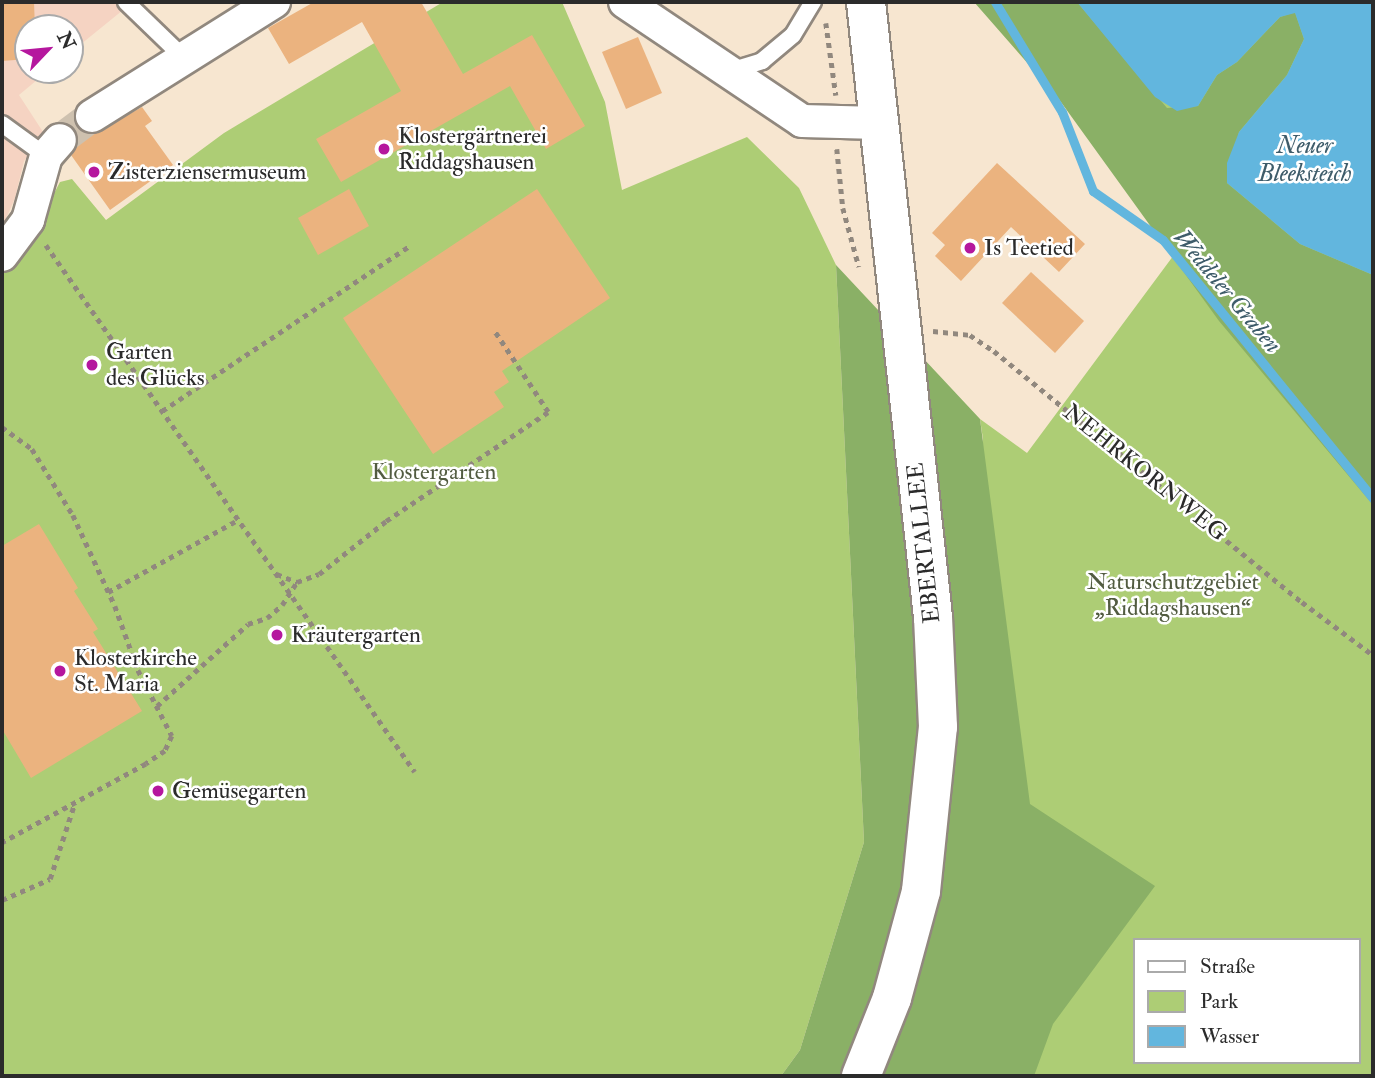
<!DOCTYPE html>
<meta charset="utf-8">
<style>
body{margin:0}
#map{position:relative;width:1375px;height:1078px;overflow:hidden;background:#f7e6d0;font-family:"IM FELL Double Pica",serif}
div>[style]{position:absolute}
.built>*{inset:0;background:#f5d3c2}
.green>*{inset:0;background:#adcd75}
.forest>*{inset:0;background:#8ab066}
.water>*{inset:0;background:#62b6de}
.stream>*{height:9px;margin:-4.5px;padding:0 4.5px;transform-origin:4.5px;border-radius:4.5px;background:#62b6de}
.building>*{inset:0;background:#ebb37f}
.street-tunnel>*{height:32px;margin-top:-16px;transform-origin:0;background:repeating-linear-gradient(90deg,#cec1af 0 32px,transparent 0 48px)}
.path>*{height:4.5px;margin-top:-2.25px;transform-origin:0;background:repeating-linear-gradient(90deg,#91887e 0 5px,transparent 0 10px)}
.roads{filter:drop-shadow(2px 0 #91887e) drop-shadow(-2px 0 #91887e) drop-shadow(0 2px #91887e) drop-shadow(0 -2px #91887e)}
.lane>*{height:16px;margin:-8px;padding:0 8px;transform-origin:8px;border-radius:8px;background:#fff}
.street>*{height:32px;margin:-16px;padding:0 16px;transform-origin:16px;border-radius:16px;background:#fff}
.secondary>*{height:38px;margin:-19px;padding:0 19px;transform-origin:19px;border-radius:19px;background:#fff}
.dots>*{width:19px;height:19px;translate:-50% -50%;box-sizing:border-box;border:4px solid #fff;border-radius:50%}
span{translate:-50% -50%;white-space:nowrap;text-align:center;line-height:1.15;-webkit-text-stroke:5px #fff;paint-order:stroke}
.poi-label{font-size:23px;color:#2b2b2b}
.left{translate:0 -50%;text-align:left}
.park-label{font-size:23px;color:#525c41}
.street-label{font-size:23px;color:#2b2b2b}
.water-label{font-size:24px;color:#3e5c6a;font-style:italic}
.frame{position:absolute;inset:0;border:4px solid #2b2b2b;pointer-events:none}
.legend{position:absolute;left:1133px;top:938px;width:228px;height:126px;box-sizing:border-box;background:#fff;border:2px solid #aaa;margin:0;padding:9px 12px;list-style:none;font-size:21px;color:#2b2b2b}
.legend li{display:flex;align-items:center;gap:14px;height:35px}
.legend b{width:35px;border:2px solid #aaa}
.north{position:absolute;left:14px;top:14px;width:70px;height:70px;box-sizing:border-box;background:#fff;border:2px solid #aaa;border-radius:50%;rotate:64deg;font-size:19px;font-weight:700;line-height:28px;text-align:center;color:#2b2b2b}
.north::after{content:'';display:block;margin:auto;width:24px;height:32px;background:#b5179e;clip-path:polygon(50% 0,100% 100%,50% 72%,0 100%)}
</style>
<div id="map">
<div class="built">
<i style="clip-path:polygon(2px 2px,116px 2px,123px 10px,70px 53px,70px 28px,28px 28px,28px 70px,49px 70px,19px 95px,45px 135px,24px 161px,15px 198px,2px 228px)"></i>
</div>
<div class="green">
<i style="clip-path:polygon(443px 2px,562px 2px,605px 102px,622px 190px,747px 137px,799px 188px,836px 265px,864px 842px,800px 1050px,781px 1076px,2px 1076px,2px 273px,29px 241px,60px 182px,72px 179px,106px 220px,224px 133px)"></i>
<i style="clip-path:polygon(evenodd,994px 2px,1373px 2px,1373px 1076px,918px 1076px,983px 439px,980px 419px,1027px 453px,1185px 240px,994px 2px,1135px 940px,1359px 940px,1359px 1062px,1135px 1062px,1135px 940px)"></i>
</div>
<div class="forest">
<i style="clip-path:polygon(974px 2px,1077px 2px,1167px 108px,1198px 106px,1217px 75px,1237px 62px,1280px 17px,1295px 12px,1304px 39px,1287px 75px,1239px 132px,1227px 183px,1300px 244px,1373px 275px,1373px 505px,1219px 321px,1058px 98px)"></i>
<i style="clip-path:polygon(836px 265px,980px 419px,1030px 804px,1155px 886px,1053px 1024px,1034px 1076px,781px 1076px,800px 1050px,864px 842px)"></i>
</div>
<div class="water">
<i style="clip-path:polygon(1077px 2px,1373px 2px,1373px 275px,1300px 244px,1227px 183px,1227px 163px,1239px 132px,1287px 75px,1304px 39px,1295px 13px,1280px 17px,1237px 62px,1217px 75px,1198px 106px,1177px 111px,1155px 97px)"></i>
</div>
<div class="stream">
<i style="left:995px;top:2px;width:129px;rotate:58.7deg"></i>
<i style="left:1062px;top:112px;width:85px;rotate:68.6deg"></i>
<i style="left:1093px;top:191px;width:85px;rotate:35deg"></i>
<i style="left:1163px;top:240px;width:333px;rotate:50.9deg"></i>
</div>
<div class="building">
<i style="clip-path:polygon(2px 2px,34px 2px,35px 28px,28px 28px,28px 59px,2px 61px)"></i>
<i style="clip-path:polygon(314px 2px,421px 2px,463px 74px,532px 35px,585px 126px,546px 149px,510px 86px,341px 182px,316px 139px,401px 91px,362px 22px,289px 64px,268px 28px)"></i>
<i style="clip-path:polygon(638px 37px,662px 93px,626px 109px,602px 52px)"></i>
<i style="clip-path:polygon(142px 107px,152px 121px,145px 126px,173px 165px,110px 210px,71px 155px,78px 135px,63px 122px,74px 114px,77px 126px,93px 134px)"></i>
<i style="clip-path:polygon(997px 163px,1085px 244px,1059px 272px,1011px 227px,961px 281px,935px 256px,945px 245px,932px 233px)"></i>
<i style="clip-path:polygon(349px 189px,369px 226px,318px 255px,298px 218px)"></i>
<i style="clip-path:polygon(537px 189px,610px 298px,502px 371px,509px 382px,494px 392px,504px 407px,433px 454px,343px 318px)"></i>
<i style="clip-path:polygon(1031px 272px,1084px 321px,1055px 353px,1002px 303px)"></i>
<i style="clip-path:polygon(39px 524px,78px 588px,74px 591px,98px 629px,93px 632px,142px 711px,31px 778px,2px 729px,2px 546px)"></i>
</div>
<div class="street-tunnel">
<i style="left:60px;top:140px;width:40px;rotate:-37deg"></i>
</div>
<div class="path">
<i style="left:826px;top:23px;width:73px;rotate:82.1deg"></i>
<i style="left:837px;top:149px;width:59px;rotate:84.2deg"></i>
<i style="left:843px;top:208px;width:61px;rotate:74.8deg"></i>
<i style="left:46px;top:245px;width:643px;rotate:55deg"></i>
<i style="left:933px;top:331px;width:37px;rotate:6deg"></i>
<i style="left:970px;top:335px;width:29px;rotate:34deg"></i>
<i style="left:994px;top:351px;width:397px;rotate:39.2deg"></i>
<i style="left:1302px;top:602px;width:89px;rotate:36.7deg"></i>
<i style="left:162px;top:411px;width:296px;rotate:-33.7deg"></i>
<i style="left:2px;top:427px;width:37px;rotate:36deg"></i>
<i style="left:32px;top:449px;width:78px;rotate:58.2deg"></i>
<i style="left:73px;top:515px;width:100px;rotate:65.2deg"></i>
<i style="left:115px;top:606px;width:68px;rotate:70.2deg"></i>
<i style="left:138px;top:670px;width:74px;rotate:62.7deg"></i>
<i style="left:172px;top:736px;width:17px;rotate:115deg"></i>
<i style="left:165px;top:751px;width:23px;rotate:146deg"></i>
<i style="left:146px;top:764px;width:164px;rotate:151.3deg"></i>
<i style="left:277px;top:574px;width:22px;rotate:22deg"></i>
<i style="left:297px;top:582px;width:23px;rotate:-20deg"></i>
<i style="left:319px;top:574px;width:85px;rotate:-38.3deg"></i>
<i style="left:386px;top:521px;width:195px;rotate:-33.9deg"></i>
<i style="left:548px;top:412px;width:96px;rotate:-123.5deg"></i>
<i style="left:108px;top:592px;width:146px;rotate:-29deg"></i>
<i style="left:157px;top:706px;width:122px;rotate:-42deg"></i>
<i style="left:248px;top:624px;width:20px;rotate:-18deg"></i>
<i style="left:267px;top:618px;width:20px;rotate:-41deg"></i>
<i style="left:282px;top:605px;width:27px;rotate:-57deg"></i>
<i style="left:2px;top:900px;width:52px;rotate:-23.6deg"></i>
<i style="left:50px;top:879px;width:78px;rotate:-72deg"></i>
</div>
<div class="roads">
<div class="lane">
<i style="left:126px;top:2px;width:81px;rotate:44deg"></i>
<i style="left:727px;top:72px;width:37px;rotate:-17deg"></i>
<i style="left:762px;top:61px;width:40px;rotate:-40deg"></i>
<i style="left:793px;top:35px;width:39px;rotate:-59deg"></i>
<i style="left:2px;top:124px;width:54px;rotate:36deg"></i>
</div>
<div class="street">
<i style="left:625px;top:2px;width:213px;rotate:33.9deg"></i>
<i style="left:802px;top:121px;width:77px;rotate:1.5deg"></i>
<i style="left:92px;top:116px;width:215px;rotate:-32.1deg"></i>
<i style="left:2px;top:255px;width:44px;rotate:-53.4deg"></i>
<i style="left:28px;top:220px;width:66px;rotate:-74.3deg"></i>
<i style="left:46px;top:156px;width:21px;rotate:-49deg"></i>
</div>
<div class="secondary">
<i style="left:861px;top:1076px;width:84px;rotate:-68.3deg"></i>
<i style="left:892px;top:998px;width:111px;rotate:-74.8deg"></i>
<i style="left:921px;top:891px;width:165px;rotate:-84.1deg"></i>
<i style="left:938px;top:727px;width:110px;rotate:-92.6deg"></i>
<i style="left:933px;top:617px;width:619px;rotate:-96.22deg"></i>
</div>
</div>
<div class="dots">
<i style="left:384px;top:149px;background:#b5179e"></i>
<i style="left:94px;top:172px;background:#b5179e"></i>
<i style="left:970px;top:248px;background:#b5179e"></i>
<i style="left:92px;top:365px;background:#b5179e"></i>
<i style="left:277px;top:635px;background:#b5179e"></i>
<i style="left:60px;top:671px;background:#b5179e"></i>
<i style="left:158px;top:791px;background:#b5179e"></i>
</div>
<div class="poi-label">
<span class="left" style="left:398px;top:149px">Klostergärtnerei<br>Riddagshausen</span>
<span class="left" style="left:108px;top:172px">Zisterziensermuseum</span>
<span class="left" style="left:984px;top:248px">Is Teetied</span>
<span class="left" style="left:106px;top:365px">Garten<br>des Glücks</span>
<span class="left" style="left:291px;top:635px">Kräutergarten</span>
<span class="left" style="left:74px;top:671px">Klosterkirche<br>St. Maria</span>
<span class="left" style="left:172px;top:791px">Gemüsegarten</span>
</div>
<div class="park-label">
<span style="left:434px;top:472px">Klostergarten</span>
<span style="left:1173px;top:595px">Naturschutzgebiet<br>„Riddagshausen“</span>
</div>
<div class="street-label">
<span style="left:1145px;top:473px;rotate:39deg">NEHRKORNWEG</span>
<span style="left:924px;top:543px;rotate:-96deg">EBERTALLEE</span>
</div>
<div class="water-label">
<span style="left:1305px;top:160px">Neuer<br>Bleeksteich</span>
<span style="left:1227px;top:291px;rotate:50deg">Weddeler Graben</span>
</div>
<div class="frame"></div>
<ul class="legend">
<li><b style="height:9px;background:#fff"></b>Straße</li>
<li><b style="height:19px;background:#adcd75"></b>Park</li>
<li><b style="height:19px;background:#62b6de"></b>Wasser</li>
</ul>
<div class="north">N</div>
</div>
